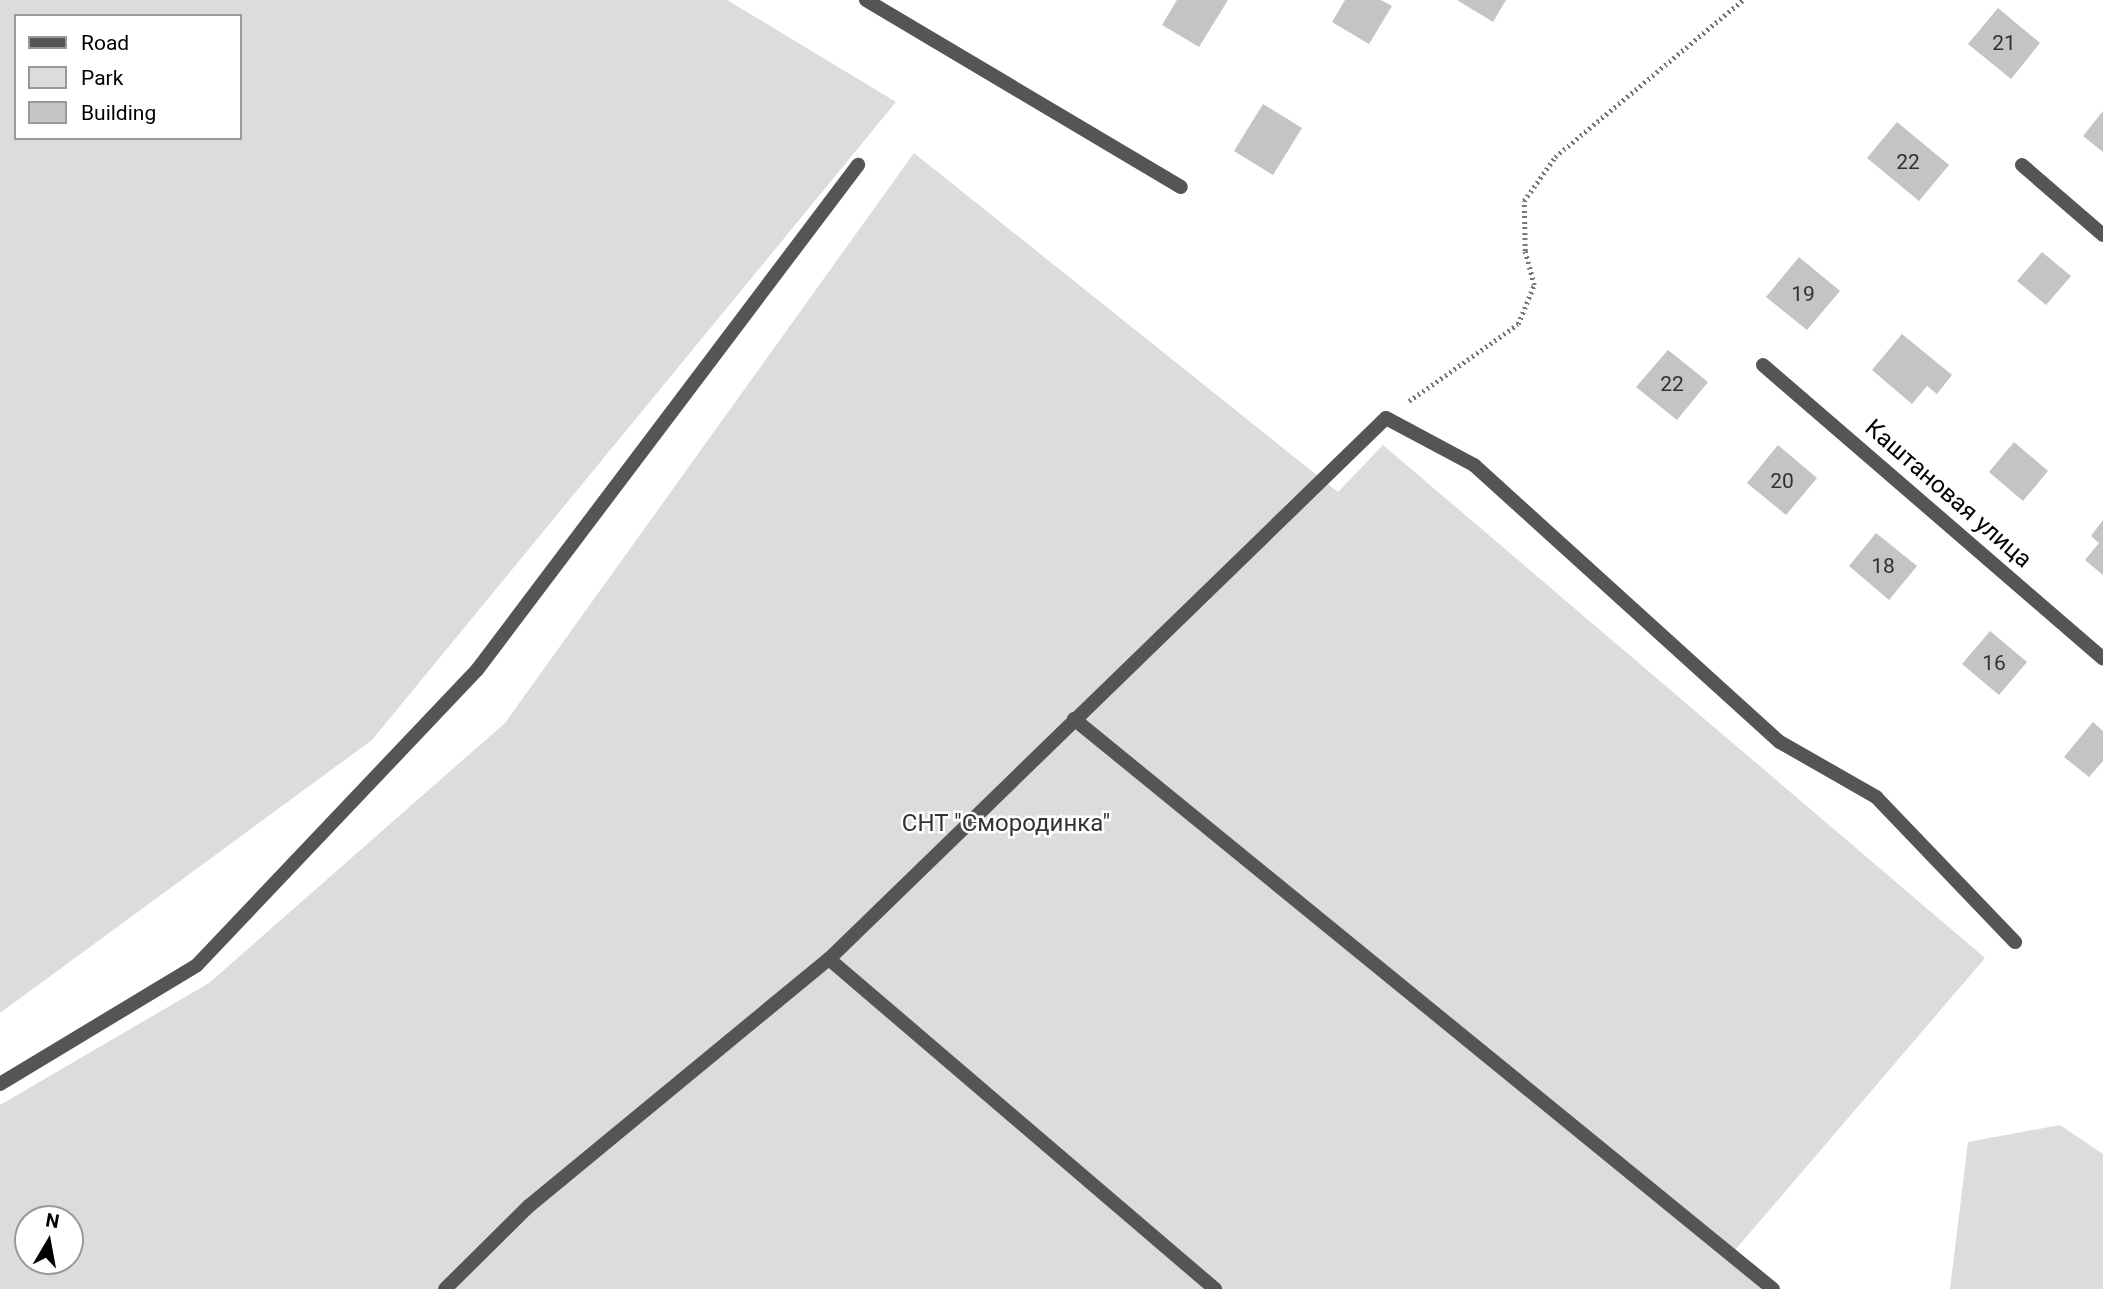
<!DOCTYPE html>
<meta charset="utf-8">
<style>
body{margin:0}
#map{position:relative;width:2103px;height:1289px;overflow:hidden;background:#fff;font-family:Roboto,sans-serif}
div>[style]{position:absolute}
.green>*{inset:0;background:#dcdcdc}
.building>*{inset:0;background:#c4c4c4}
.path>*{height:4.5px;margin-top:-2.25px;transform-origin:0;background:repeating-linear-gradient(90deg,#777 0 2px,transparent 0 5.5px)}
.lane>*{height:14px;margin:-7px;padding:0 7px;transform-origin:7px;border-radius:7px;background:#555}
.street>*{height:14px;margin:-7px;padding:0 7px;transform-origin:7px;border-radius:7px;background:#555}
span{translate:-50% -50%;white-space:nowrap;text-align:center;line-height:1.15;-webkit-text-stroke:5px #fff;paint-order:stroke}
.number-label{font-size:21px;color:#313131}
.number-label span{-webkit-text-stroke-width:0}
.street-label{font-size:24px;color:#000}
.park-label{font-size:24px;color:#333}
.legend{position:absolute;left:14px;top:14px;width:228px;height:126px;box-sizing:border-box;background:#fff;border:2px solid #999;margin:0;padding:9px 12px;list-style:none;font-size:21px;color:#000}
.legend li{display:flex;align-items:center;gap:14px;height:35px}
.legend b{width:35px;border:2px solid #999}
.north{position:absolute;left:14px;top:1205px;width:70px;height:70px;box-sizing:border-box;background:#fff;border:2px solid #999;border-radius:50%;rotate:10deg;font-size:19px;font-weight:700;line-height:28px;text-align:center;color:#000}
.north::after{content:'';display:block;margin:auto;width:24px;height:32px;background:#000;clip-path:polygon(50% 0,100% 100%,50% 72%,0 100%)}
</style>
<div id="map">
<div class="green">
<i style="clip-path:polygon(evenodd,0 0,727px 0,896px 102px,372px 740px,0 1013px,0 0,16px 16px,240px 16px,240px 138px,16px 138px,16px 16px)"></i>
<i style="clip-path:polygon(evenodd,914px 153px,1338px 492px,1383px 445px,1985px 958px,1730px 1256px,1775px 1289px,0 1289px,0 1105px,209px 983px,505px 723px,914px 153px,28px 1219px,70px 1219px,70px 1261px,28px 1261px,28px 1219px)"></i>
<i style="clip-path:polygon(2060px 1125px,2103px 1154px,2103px 1289px,1950px 1289px,1968px 1142px)"></i>
</div>
<div class="building">
<i style="clip-path:polygon(1177px 0,1228px 0,1199px 47px,1162px 25px)"></i>
<i style="clip-path:polygon(1345px 0,1381px 0,1392px 6px,1369px 44px,1332px 22px)"></i>
<i style="clip-path:polygon(1457px 0,1506px 0,1493px 22px)"></i>
<i style="clip-path:polygon(1998px 8px,2040px 43px,2011px 79px,1968px 44px)"></i>
<i style="clip-path:polygon(1263px 104px,1302px 128px,1273px 175px,1234px 151px)"></i>
<i style="clip-path:polygon(2103px 111px,2103px 152px,2083px 136px)"></i>
<i style="clip-path:polygon(1897px 122px,1949px 165px,1919px 201px,1867px 158px)"></i>
<i style="clip-path:polygon(2042px 252px,2071px 276px,2046px 305px,2017px 281px)"></i>
<i style="clip-path:polygon(1799px 257px,1840px 291px,1807px 330px,1766px 297px)"></i>
<i style="clip-path:polygon(1902px 334px,1952px 375px,1937px 394px,1927px 386px,1912px 404px,1872px 370px)"></i>
<i style="clip-path:polygon(1668px 350px,1708px 382px,1677px 420px,1636px 387px)"></i>
<i style="clip-path:polygon(2014px 442px,2048px 471px,2023px 501px,1989px 472px)"></i>
<i style="clip-path:polygon(1778px 445px,1817px 478px,1786px 515px,1747px 483px)"></i>
<i style="clip-path:polygon(2103px 520px,2103px 575px,2085px 560px,2099px 543px,2091px 536px)"></i>
<i style="clip-path:polygon(1876px 533px,1917px 566px,1889px 600px,1849px 566px)"></i>
<i style="clip-path:polygon(1990px 631px,2027px 662px,1999px 695px,1962px 664px)"></i>
<i style="clip-path:polygon(2093px 722px,2103px 731px,2103px 761px,2089px 777px,2064px 757px)"></i>
</div>
<div class="path">
<i style="left:1409px;top:401px;width:133px;rotate:-35.2deg"></i>
<i style="left:1518px;top:324px;width:42px;rotate:-67.7deg"></i>
<i style="left:1534px;top:285px;width:35px;rotate:-105deg"></i>
<i style="left:1525px;top:251px;width:50px;rotate:-91.1deg"></i>
<i style="left:1524px;top:201px;width:54px;rotate:-54.8deg"></i>
<i style="left:1555px;top:157px;width:245px;rotate:-39.9deg"></i>
</div>
<div class="lane">
<i style="left:1074px;top:719px;width:902px;rotate:39.2deg"></i>
<i style="left:829px;top:959px;width:508px;rotate:40.53deg"></i>
<i style="left:0;top:1084px;width:230px;rotate:-31.1deg"></i>
<i style="left:197px;top:965px;width:407px;rotate:-46.5deg"></i>
<i style="left:477px;top:670px;width:633px;rotate:-52.97deg"></i>
<i style="left:445px;top:1289px;width:118px;rotate:-44.7deg"></i>
<i style="left:529px;top:1206px;width:389px;rotate:-39.5deg"></i>
<i style="left:829px;top:959px;width:776px;rotate:-44.17deg"></i>
<i style="left:1386px;top:418px;width:100px;rotate:28.1deg"></i>
<i style="left:1474px;top:465px;width:413px;rotate:42.2deg"></i>
<i style="left:1780px;top:742px;width:111px;rotate:29.8deg"></i>
<i style="left:1876px;top:797px;width:201px;rotate:46.2deg"></i>
</div>
<div class="street">
<i style="left:866px;top:0;width:366px;rotate:30.7deg"></i>
<i style="left:2022px;top:165px;width:107px;rotate:40.8deg"></i>
<i style="left:1763px;top:365px;width:449px;rotate:40.8deg"></i>
</div>
<div class="number-label">
<span style="left:2004px;top:43px">21</span>
<span style="left:1908px;top:162px">22</span>
<span style="left:1803px;top:294px">19</span>
<span style="left:1672px;top:384px">22</span>
<span style="left:1782px;top:481px">20</span>
<span style="left:1883px;top:566px">18</span>
<span style="left:1994px;top:663px">16</span>
</div>
<div class="street-label">
<span style="left:1948px;top:494px;rotate:41deg">Каштановая улица</span>
</div>
<div class="park-label">
<span style="left:1006px;top:824px">СНТ "Смородинка"</span>
</div>
<ul class="legend">
<li><b style="height:9px;background:#555"></b>Road</li>
<li><b style="height:19px;background:#dcdcdc"></b>Park</li>
<li><b style="height:19px;background:#c4c4c4"></b>Building</li>
</ul>
<div class="north">N</div>
</div>
